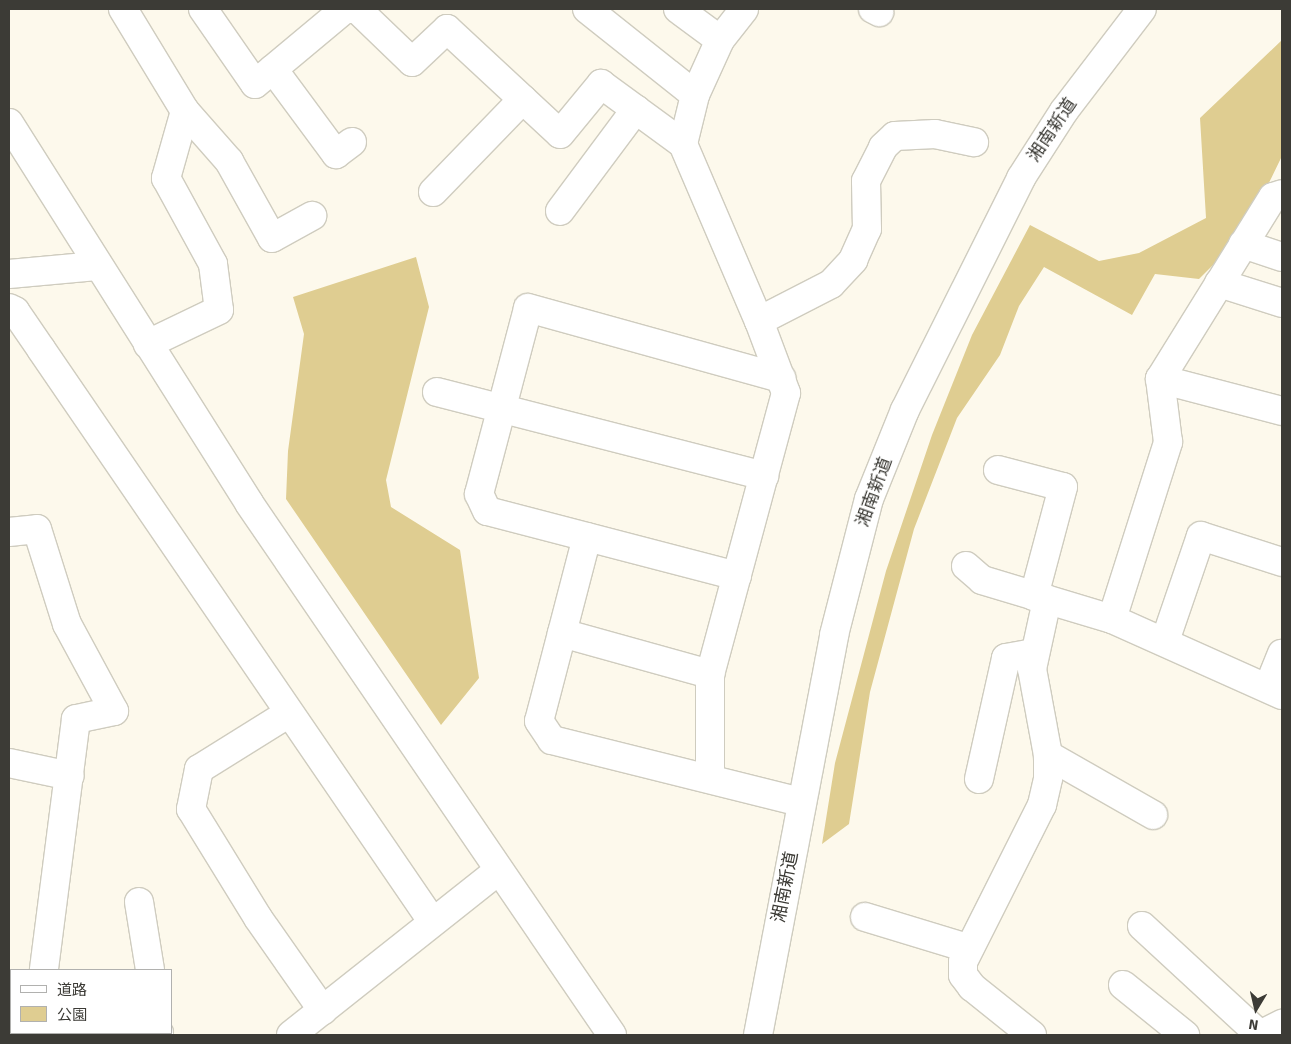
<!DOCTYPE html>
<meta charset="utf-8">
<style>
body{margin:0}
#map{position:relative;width:1291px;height:1044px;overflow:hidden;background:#fdf9ec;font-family:Signika,"Noto Sans JP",sans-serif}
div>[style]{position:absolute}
.green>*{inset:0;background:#dfcd91}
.roads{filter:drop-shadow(1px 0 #cfccbf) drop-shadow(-1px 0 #cfccbf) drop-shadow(0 1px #cfccbf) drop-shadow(0 -1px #cfccbf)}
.minor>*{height:28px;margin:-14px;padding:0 14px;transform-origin:14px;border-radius:14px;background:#fff}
.major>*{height:28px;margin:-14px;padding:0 14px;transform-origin:14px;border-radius:14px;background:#fff}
span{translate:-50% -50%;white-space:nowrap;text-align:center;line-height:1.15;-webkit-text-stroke:4px #fff;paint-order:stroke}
.street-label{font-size:18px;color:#3c3b36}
.frame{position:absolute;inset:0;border:10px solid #3c3b36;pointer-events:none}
.legend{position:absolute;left:10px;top:969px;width:162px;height:65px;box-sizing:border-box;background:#fff;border:1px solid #b1b1af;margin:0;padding:6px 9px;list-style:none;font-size:15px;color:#3c3b36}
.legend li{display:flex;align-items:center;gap:10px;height:25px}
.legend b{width:25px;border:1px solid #b1b1af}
.north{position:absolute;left:1231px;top:984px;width:50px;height:50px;-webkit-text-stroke:4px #fff;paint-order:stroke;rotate:189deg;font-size:14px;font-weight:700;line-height:20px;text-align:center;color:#3c3b36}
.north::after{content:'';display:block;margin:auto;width:18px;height:22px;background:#3c3b36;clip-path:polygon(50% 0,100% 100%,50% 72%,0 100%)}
</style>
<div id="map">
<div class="green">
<i style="clip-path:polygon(1282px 40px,1282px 156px,1265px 191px,1217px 261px,1199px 279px,1155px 274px,1132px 315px,1044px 267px,1019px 306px,1000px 355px,957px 418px,914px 529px,870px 692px,849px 824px,822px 844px,835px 763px,886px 571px,932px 435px,972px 335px,1030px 225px,1099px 261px,1139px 253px,1206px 218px,1200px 118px)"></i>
<i style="clip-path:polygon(416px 257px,429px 307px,386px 480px,391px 507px,460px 550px,479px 678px,441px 725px,286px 499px,288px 451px,304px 334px,293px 297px)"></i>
</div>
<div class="roads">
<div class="minor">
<i style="left:123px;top:9px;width:119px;rotate:58.7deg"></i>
<i style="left:185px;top:111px;width:70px;rotate:105.8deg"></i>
<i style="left:166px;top:178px;width:98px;rotate:61.3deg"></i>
<i style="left:213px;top:264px;width:46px;rotate:82.6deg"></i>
<i style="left:219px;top:310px;width:79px;rotate:154.4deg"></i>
<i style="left:203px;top:9px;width:91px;rotate:55.3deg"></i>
<i style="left:255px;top:84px;width:117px;rotate:-39.8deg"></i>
<i style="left:345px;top:9px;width:12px"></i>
<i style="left:357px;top:9px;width:76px;rotate:43.9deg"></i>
<i style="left:412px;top:62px;width:48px;rotate:-43.3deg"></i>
<i style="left:447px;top:29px;width:154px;rotate:42.9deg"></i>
<i style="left:560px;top:134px;width:65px;rotate:-50.6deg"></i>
<i style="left:601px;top:84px;width:102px;rotate:36.2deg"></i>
<i style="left:683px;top:144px;width:50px;rotate:-76.2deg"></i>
<i style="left:695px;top:95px;width:60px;rotate:-65.6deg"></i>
<i style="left:720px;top:40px;width:39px;rotate:-52deg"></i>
<i style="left:587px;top:9px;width:138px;rotate:38.5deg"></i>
<i style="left:678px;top:9px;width:52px;rotate:36.4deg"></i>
<i style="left:873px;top:9px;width:7px;rotate:27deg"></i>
<i style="left:273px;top:69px;width:106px;rotate:53.5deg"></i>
<i style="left:336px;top:154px;width:20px;rotate:-37deg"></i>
<i style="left:185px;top:111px;width:67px;rotate:48.7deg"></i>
<i style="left:229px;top:161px;width:88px;rotate:60.8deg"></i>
<i style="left:272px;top:238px;width:46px;rotate:-28.8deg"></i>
<i style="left:9px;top:123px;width:449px;rotate:57.7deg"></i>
<i style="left:249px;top:503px;width:644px;rotate:55.69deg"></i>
<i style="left:683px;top:144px;width:193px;rotate:66.8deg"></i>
<i style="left:759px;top:321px;width:77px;rotate:69.4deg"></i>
<i style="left:786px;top:393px;width:291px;rotate:105.1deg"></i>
<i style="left:710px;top:674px;width:105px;rotate:90deg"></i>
<i style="left:433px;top:192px;width:129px;rotate:-45.9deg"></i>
<i style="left:560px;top:211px;width:127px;rotate:-53.3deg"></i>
<i style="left:1243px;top:244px;width:41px;rotate:18.4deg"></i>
<i style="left:9px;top:274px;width:88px;rotate:-5.2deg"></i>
<i style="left:1219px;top:283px;width:66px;rotate:17.6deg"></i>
<i style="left:9px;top:308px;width:7px;rotate:27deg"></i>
<i style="left:15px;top:311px;width:46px;rotate:55.6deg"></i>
<i style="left:41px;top:349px;width:693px;rotate:55.64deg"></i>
<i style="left:759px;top:321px;width:81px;rotate:-27.2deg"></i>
<i style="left:831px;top:284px;width:33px;rotate:-47deg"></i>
<i style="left:853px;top:260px;width:34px;rotate:-66deg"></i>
<i style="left:867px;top:229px;width:48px;rotate:-91.2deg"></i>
<i style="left:866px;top:181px;width:38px;rotate:-63deg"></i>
<i style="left:883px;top:147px;width:16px;rotate:-43deg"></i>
<i style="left:895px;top:136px;width:40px;rotate:-2.9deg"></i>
<i style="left:935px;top:134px;width:40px;rotate:12deg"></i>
<i style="left:1160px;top:379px;width:126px;rotate:14.7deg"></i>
<i style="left:437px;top:392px;width:338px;rotate:14.4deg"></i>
<i style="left:998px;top:470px;width:67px;rotate:14.7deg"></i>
<i style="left:1063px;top:487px;width:113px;rotate:104.9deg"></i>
<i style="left:9px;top:532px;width:28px;rotate:-6deg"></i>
<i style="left:37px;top:529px;width:100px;rotate:72.5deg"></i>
<i style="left:67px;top:624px;width:99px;rotate:61.6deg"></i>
<i style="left:114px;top:711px;width:39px;rotate:168deg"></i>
<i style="left:76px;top:719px;width:253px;rotate:97.3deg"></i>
<i style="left:587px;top:537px;width:190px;rotate:104.6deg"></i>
<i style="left:539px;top:721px;width:23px;rotate:56deg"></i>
<i style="left:552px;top:740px;width:257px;rotate:14deg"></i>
<i style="left:966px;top:566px;width:21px;rotate:41deg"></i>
<i style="left:982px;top:580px;width:136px;rotate:16.7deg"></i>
<i style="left:1112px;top:619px;width:186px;rotate:24.1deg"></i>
<i style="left:737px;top:576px;width:258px;rotate:-165.4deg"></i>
<i style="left:487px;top:511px;width:19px;rotate:-115deg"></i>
<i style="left:479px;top:494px;width:192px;rotate:-75.2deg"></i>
<i style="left:528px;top:308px;width:263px;rotate:15.5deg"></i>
<i style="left:1112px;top:619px;width:186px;rotate:-72.4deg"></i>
<i style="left:1168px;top:442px;width:64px;rotate:-97.2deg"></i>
<i style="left:1160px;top:379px;width:214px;rotate:-58.2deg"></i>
<i style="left:1273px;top:197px;width:9px;rotate:-18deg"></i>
<i style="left:562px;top:633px;width:154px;rotate:15.5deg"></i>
<i style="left:1165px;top:641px;width:111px;rotate:-71.1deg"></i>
<i style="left:1201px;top:536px;width:85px;rotate:17.8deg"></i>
<i style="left:1268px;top:688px;width:37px;rotate:-68deg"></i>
<i style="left:289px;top:713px;width:106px;rotate:148.1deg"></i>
<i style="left:199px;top:769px;width:41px;rotate:101.3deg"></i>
<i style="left:191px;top:809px;width:128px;rotate:58.4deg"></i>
<i style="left:258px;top:918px;width:113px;rotate:55deg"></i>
<i style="left:1048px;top:755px;width:121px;rotate:29.7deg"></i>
<i style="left:9px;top:763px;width:62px;rotate:12deg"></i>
<i style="left:979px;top:779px;width:124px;rotate:-77.4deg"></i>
<i style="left:1006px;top:658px;width:28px;rotate:-10deg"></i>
<i style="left:139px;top:902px;width:69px;rotate:80.8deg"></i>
<i style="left:865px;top:917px;width:107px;rotate:16.9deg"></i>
<i style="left:1142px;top:926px;width:161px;rotate:42.7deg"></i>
<i style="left:1123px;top:985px;width:80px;rotate:38.9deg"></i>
<i style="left:159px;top:1033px;width:2px;rotate:90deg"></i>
<i style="left:35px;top:1035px;width:2px;rotate:-63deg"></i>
<i style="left:291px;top:1035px;width:265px;rotate:-38.4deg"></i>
<i style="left:1032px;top:1035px;width:77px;rotate:-141.3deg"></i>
<i style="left:972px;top:987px;width:15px;rotate:-127deg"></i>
<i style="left:963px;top:975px;width:13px;rotate:-90deg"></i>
<i style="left:963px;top:962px;width:176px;rotate:-63.3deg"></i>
<i style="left:1042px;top:805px;width:28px;rotate:-77deg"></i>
<i style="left:1048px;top:778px;width:23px;rotate:-90deg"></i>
<i style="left:1048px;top:755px;width:87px;rotate:-100.5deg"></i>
<i style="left:1032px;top:669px;width:71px;rotate:-77.7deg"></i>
<i style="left:1260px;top:1035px;width:25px;rotate:-27deg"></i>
</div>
<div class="major">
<i style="left:758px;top:1035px;width:407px;rotate:-79.2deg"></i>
<i style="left:834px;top:635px;width:140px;rotate:-75.6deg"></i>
<i style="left:869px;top:499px;width:96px;rotate:-68deg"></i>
<i style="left:905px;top:410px;width:259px;rotate:-63.4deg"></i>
<i style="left:1021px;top:178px;width:80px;rotate:-57.3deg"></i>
<i style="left:1064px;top:111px;width:128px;rotate:-52.6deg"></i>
</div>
</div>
<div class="street-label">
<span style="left:1052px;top:130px;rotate:-56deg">湘南新道</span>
<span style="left:874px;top:492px;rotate:-70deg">湘南新道</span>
<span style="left:785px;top:887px;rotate:-79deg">湘南新道</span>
</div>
<div class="frame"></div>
<ul class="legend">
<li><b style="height:6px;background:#fff"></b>道路</li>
<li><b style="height:14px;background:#dfcd91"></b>公園</li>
</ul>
<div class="north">N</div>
</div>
